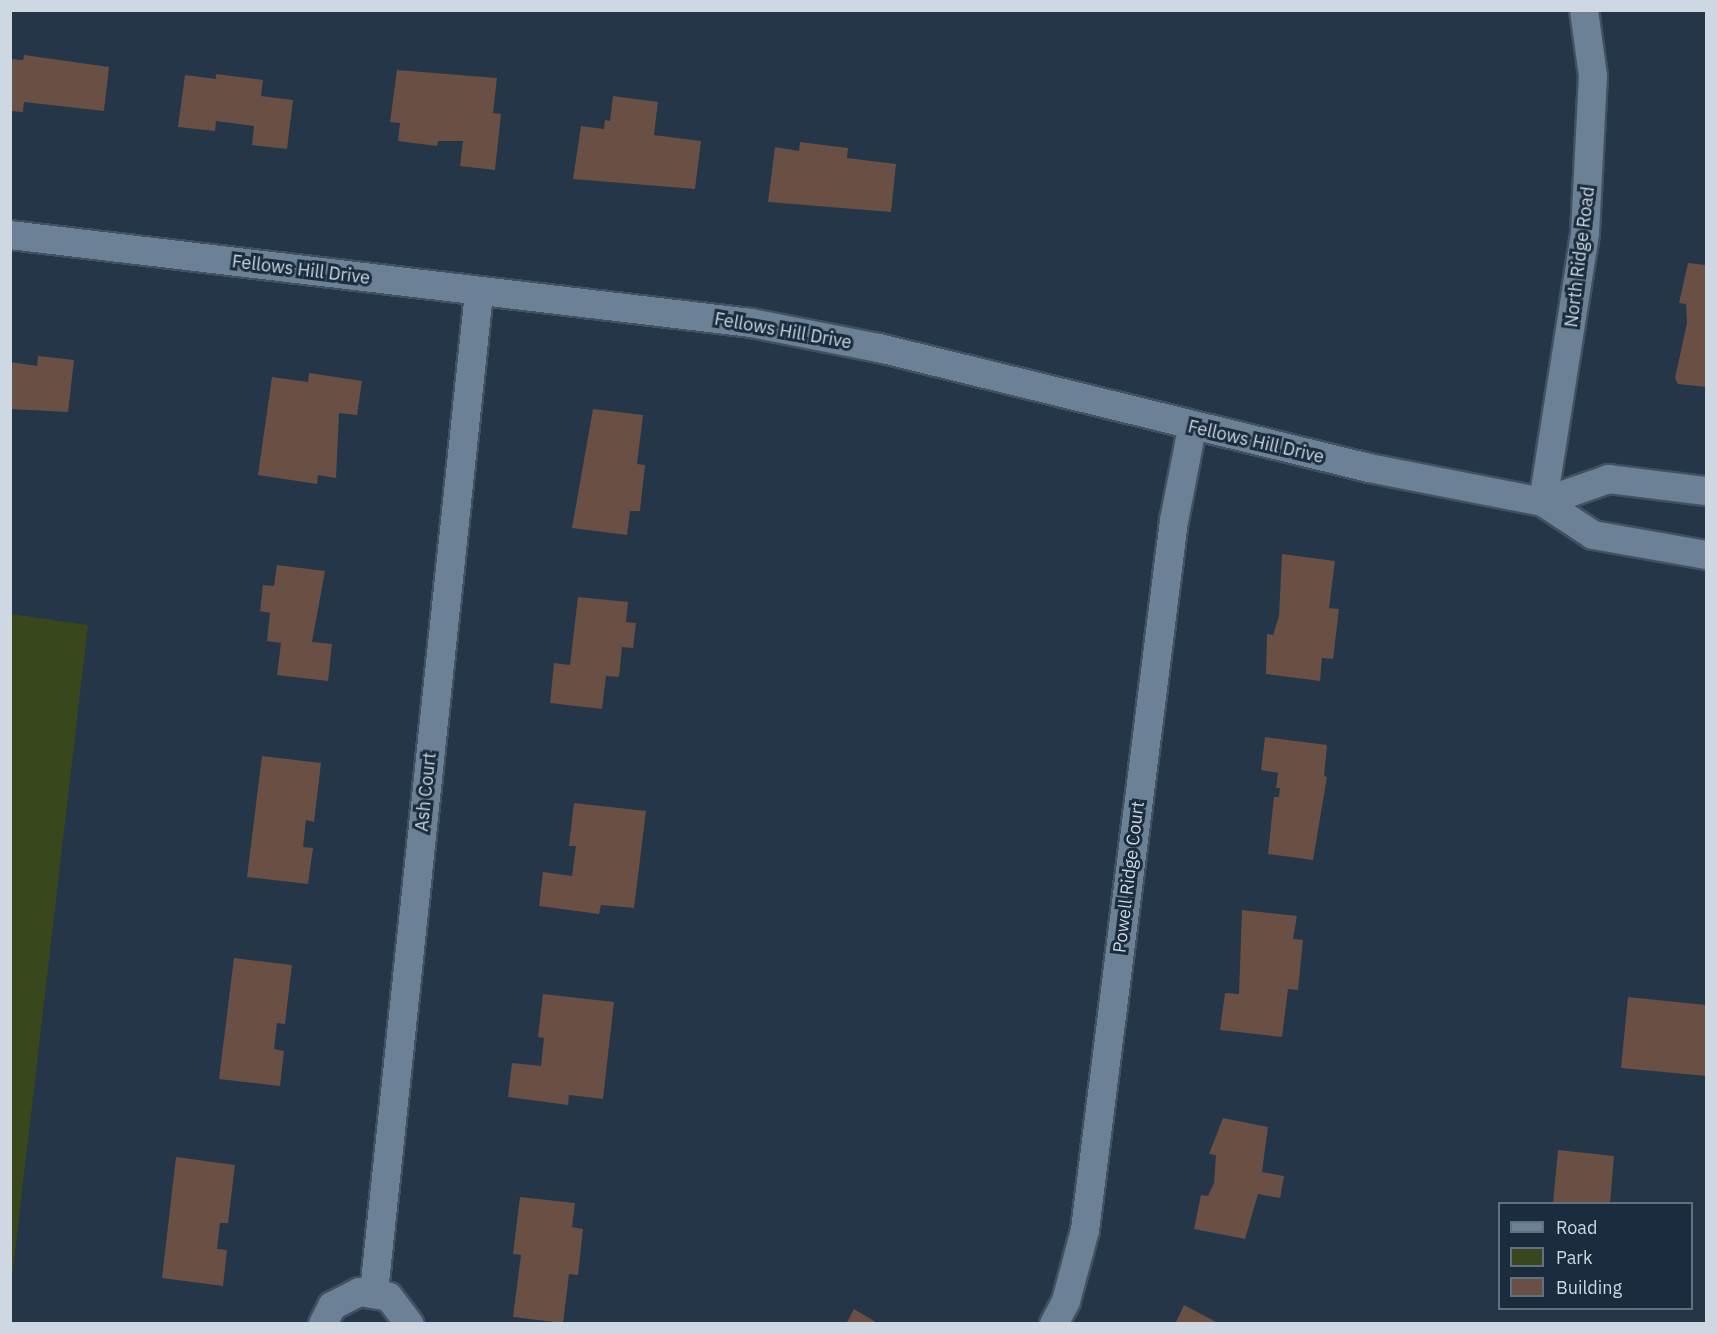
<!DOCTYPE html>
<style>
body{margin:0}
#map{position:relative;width:1717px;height:1334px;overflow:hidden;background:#243648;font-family:"IBM Plex Sans",sans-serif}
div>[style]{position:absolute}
.green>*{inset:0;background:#38481c}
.building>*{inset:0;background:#6a4f45}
.roads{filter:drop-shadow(2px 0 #425161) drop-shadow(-2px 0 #425161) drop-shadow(0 2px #425161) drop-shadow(0 -2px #425161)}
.street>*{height:28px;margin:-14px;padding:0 14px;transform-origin:14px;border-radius:14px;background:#6c8195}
span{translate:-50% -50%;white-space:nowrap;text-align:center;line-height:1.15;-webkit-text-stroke:6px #1a2c3d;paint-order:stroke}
.street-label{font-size:18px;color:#cdd8e3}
.frame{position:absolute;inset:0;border:12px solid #cdd8e3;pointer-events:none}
.legend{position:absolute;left:1498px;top:1202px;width:195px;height:108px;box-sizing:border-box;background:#1a2c3d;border:2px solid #62717f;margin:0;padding:8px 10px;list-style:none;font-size:18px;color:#cdd8e3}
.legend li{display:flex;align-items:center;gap:12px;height:30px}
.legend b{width:30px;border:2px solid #62717f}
</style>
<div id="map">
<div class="green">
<i style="clip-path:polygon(11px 614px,88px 625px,11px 1286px,10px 614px)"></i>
</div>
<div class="building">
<i style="clip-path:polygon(24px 55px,109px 67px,104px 111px,24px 102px,23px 112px,10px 111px,10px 59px,23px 60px)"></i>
<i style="clip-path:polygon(397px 70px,497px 78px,493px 113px,501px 114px,495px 170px,460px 166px,463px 141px,438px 141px,437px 146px,398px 141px,400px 123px,390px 122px)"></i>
<i style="clip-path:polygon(216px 74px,263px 80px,261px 96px,293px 100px,287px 149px,252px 145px,254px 126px,216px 121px,215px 131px,178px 127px,185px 75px,216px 79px)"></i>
<i style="clip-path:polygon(613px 96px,658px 102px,654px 135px,701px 141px,695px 189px,573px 179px,581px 126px,604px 129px,605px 120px,610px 121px)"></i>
<i style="clip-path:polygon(800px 142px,848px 148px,847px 158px,896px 164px,891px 212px,768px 202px,775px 147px,799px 151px)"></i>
<i style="clip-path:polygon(1688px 263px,1706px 265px,1706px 387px,1678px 384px,1675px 378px,1687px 323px,1686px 304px,1679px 303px)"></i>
<i style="clip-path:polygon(38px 356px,74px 360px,68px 412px,10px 409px,10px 362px,37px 366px)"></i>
<i style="clip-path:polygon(309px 373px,362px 381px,357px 415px,339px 413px,336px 478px,318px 475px,317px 484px,258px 475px,272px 377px,308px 382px)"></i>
<i style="clip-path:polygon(593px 409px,643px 415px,637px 464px,645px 465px,640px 511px,630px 511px,627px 535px,572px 528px)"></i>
<i style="clip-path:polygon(1282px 554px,1335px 561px,1329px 608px,1339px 609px,1333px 659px,1322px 658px,1320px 681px,1266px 674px,1267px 634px,1273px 635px,1279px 616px)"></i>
<i style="clip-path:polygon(277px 565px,325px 571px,312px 642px,332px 644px,328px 681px,277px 675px,281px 643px,267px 641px,270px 613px,260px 611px,263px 585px,274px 586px)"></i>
<i style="clip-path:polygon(578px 597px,628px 602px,626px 622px,636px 623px,633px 648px,622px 647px,619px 677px,606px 676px,602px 709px,550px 703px,554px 663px,570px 665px)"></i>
<i style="clip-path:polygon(1265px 737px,1327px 745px,1324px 776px,1327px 777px,1313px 860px,1268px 854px,1274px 797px,1279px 797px,1280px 788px,1276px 788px,1278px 773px,1261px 770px)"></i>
<i style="clip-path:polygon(262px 756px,321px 763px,314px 822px,306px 820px,303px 847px,313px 848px,308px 884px,247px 877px)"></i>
<i style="clip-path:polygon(574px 803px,646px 811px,634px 908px,601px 905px,599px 914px,539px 906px,543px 872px,572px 876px,576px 846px,569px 846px)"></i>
<i style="clip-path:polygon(1242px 910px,1297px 916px,1293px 939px,1303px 940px,1298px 990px,1288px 989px,1282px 1037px,1220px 1030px,1225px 993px,1239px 994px)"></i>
<i style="clip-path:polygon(234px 958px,292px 965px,285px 1024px,277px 1023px,274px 1049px,284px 1051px,280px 1086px,219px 1079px)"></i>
<i style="clip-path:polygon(543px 994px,614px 1002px,603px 1099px,569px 1095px,568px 1105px,508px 1097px,512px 1063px,541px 1066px,544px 1038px,538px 1037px)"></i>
<i style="clip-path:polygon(1628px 997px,1706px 1005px,1706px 1076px,1621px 1068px)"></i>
<i style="clip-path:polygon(1223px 1118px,1268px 1127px,1262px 1172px,1284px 1176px,1280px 1198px,1258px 1194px,1245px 1239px,1194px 1229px,1201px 1195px,1208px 1196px,1214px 1183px,1216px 1155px,1209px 1154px)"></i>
<i style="clip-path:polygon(1558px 1150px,1614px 1156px,1610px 1204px,1553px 1204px)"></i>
<i style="clip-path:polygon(176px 1157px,235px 1165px,228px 1223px,220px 1223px,217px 1249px,227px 1250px,223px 1286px,162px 1278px)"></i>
<i style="clip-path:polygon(520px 1197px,575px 1203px,572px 1227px,583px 1229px,578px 1275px,569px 1274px,563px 1323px,513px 1317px,521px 1255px,513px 1254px)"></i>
<i style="clip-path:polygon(1184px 1305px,1220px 1324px,1175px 1324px)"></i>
<i style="clip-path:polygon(854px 1309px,879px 1324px,846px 1324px)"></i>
</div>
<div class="roads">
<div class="street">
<i style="left:10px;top:235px;width:746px;rotate:6.77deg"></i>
<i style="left:751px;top:323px;width:130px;rotate:11.1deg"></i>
<i style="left:879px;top:348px;width:504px;rotate:13.76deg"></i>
<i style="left:1369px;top:468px;width:177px;rotate:11.1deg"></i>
<i style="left:1543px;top:502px;width:60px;rotate:33.4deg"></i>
<i style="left:1593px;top:535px;width:115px;rotate:10deg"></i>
<i style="left:1543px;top:502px;width:272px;rotate:-81.1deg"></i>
<i style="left:1585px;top:233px;width:157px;rotate:-87.1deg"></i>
<i style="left:1593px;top:76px;width:67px;rotate:-97.8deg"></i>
<i style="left:1543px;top:502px;width:70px;rotate:-19.2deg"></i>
<i style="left:1609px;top:479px;width:98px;rotate:7.1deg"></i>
<i style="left:374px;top:1292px;width:1005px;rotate:-84deg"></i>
<i style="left:323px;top:1324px;width:20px;rotate:-63deg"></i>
<i style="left:332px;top:1306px;width:30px;rotate:-27deg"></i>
<i style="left:359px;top:1292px;width:30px;rotate:9deg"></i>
<i style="left:389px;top:1297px;width:34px;rotate:53deg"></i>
<i style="left:1054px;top:1324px;width:26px;rotate:-62deg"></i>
<i style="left:1066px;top:1301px;width:73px;rotate:-75deg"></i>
<i style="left:1085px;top:1230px;width:715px;rotate:-82.85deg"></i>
<i style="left:1174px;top:521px;width:95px;rotate:-79deg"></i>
</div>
</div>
<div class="street-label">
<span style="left:1580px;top:257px;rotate:-83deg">North Ridge Road</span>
<span style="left:301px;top:270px;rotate:7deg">Fellows Hill Drive</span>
<span style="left:783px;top:331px;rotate:10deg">Fellows Hill Drive</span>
<span style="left:1256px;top:442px;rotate:13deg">Fellows Hill Drive</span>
<span style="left:426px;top:792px;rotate:-84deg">Ash Court</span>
<span style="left:1129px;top:877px;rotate:-83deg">Powell Ridge Court</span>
</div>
<div class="frame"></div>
<ul class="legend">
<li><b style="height:8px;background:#6c8195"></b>Road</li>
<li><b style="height:16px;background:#38481c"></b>Park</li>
<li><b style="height:16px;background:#6a4f45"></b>Building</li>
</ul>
</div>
